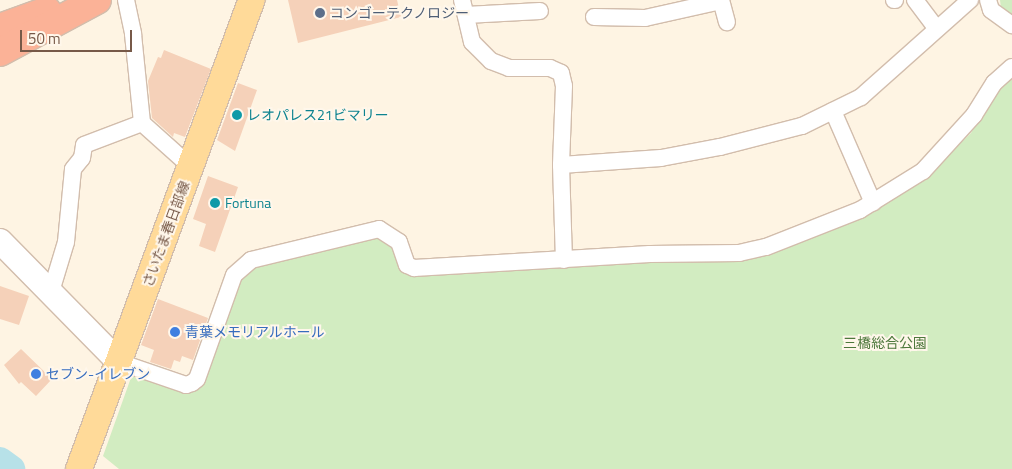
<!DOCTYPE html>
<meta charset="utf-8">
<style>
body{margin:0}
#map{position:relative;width:1012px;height:469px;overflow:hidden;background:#fef4e3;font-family:"Titillium Web","Noto Sans JP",sans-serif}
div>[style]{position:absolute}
.green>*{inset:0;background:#d2ecc1}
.river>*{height:28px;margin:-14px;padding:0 14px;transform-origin:14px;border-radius:14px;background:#b7e1e8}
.building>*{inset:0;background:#f5d1b9}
.roads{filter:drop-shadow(1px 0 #d2bdac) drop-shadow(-1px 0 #d2bdac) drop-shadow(0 1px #d2bdac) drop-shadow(0 -1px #d2bdac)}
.street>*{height:16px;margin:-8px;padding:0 8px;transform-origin:8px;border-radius:8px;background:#fff}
.secondary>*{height:24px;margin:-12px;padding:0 12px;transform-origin:12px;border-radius:12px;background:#fff}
.primary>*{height:26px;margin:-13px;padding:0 13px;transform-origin:13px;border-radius:13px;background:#ffda99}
.highway>*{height:28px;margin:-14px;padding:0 14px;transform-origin:14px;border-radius:14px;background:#fbb297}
.dots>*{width:14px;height:14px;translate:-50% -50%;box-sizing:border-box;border:2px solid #fff7eb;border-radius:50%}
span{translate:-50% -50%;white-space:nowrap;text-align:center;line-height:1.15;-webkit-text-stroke:4px #fff7eb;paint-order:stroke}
.service-label{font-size:14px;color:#4e5e75}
.left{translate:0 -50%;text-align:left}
.culture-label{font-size:14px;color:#0d838f}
.street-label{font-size:14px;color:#775948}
.shop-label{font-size:14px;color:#366cbe}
.park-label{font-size:14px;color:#4d783c}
.scale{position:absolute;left:20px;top:30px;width:112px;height:22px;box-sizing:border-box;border:2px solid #775948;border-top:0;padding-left:6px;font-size:15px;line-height:18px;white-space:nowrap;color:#775948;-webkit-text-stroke:4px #fff7eb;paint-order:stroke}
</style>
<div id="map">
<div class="green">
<i style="clip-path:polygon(1000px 0,1012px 0,1012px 17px,1001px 8px)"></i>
<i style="clip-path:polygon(1012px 73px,1012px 469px,119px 469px,103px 456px,133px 372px,185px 389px,239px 280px,259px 264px,381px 235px,396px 244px,401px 264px,739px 261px,785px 249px,873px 211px,926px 176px,971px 133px,998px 86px)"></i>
</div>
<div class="river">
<i style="left:0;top:461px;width:14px;rotate:36deg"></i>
</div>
<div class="building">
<i style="clip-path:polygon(288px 0,397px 0,401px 17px,298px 43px)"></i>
<i style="clip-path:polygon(164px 50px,211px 69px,185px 137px,174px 133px,173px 137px,152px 118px,148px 81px,158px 57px,161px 58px)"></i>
<i style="clip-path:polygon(238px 83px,257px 90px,235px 151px,217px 140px)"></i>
<i style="clip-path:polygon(208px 176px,238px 187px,215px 252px,199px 246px,206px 224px,193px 219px)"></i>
<i style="clip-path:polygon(0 286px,29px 296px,19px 325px,0 319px)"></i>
<i style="clip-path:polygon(158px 299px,208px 318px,193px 360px,182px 356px,180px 362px,174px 360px,171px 369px,150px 362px,154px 350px,141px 345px)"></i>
<i style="clip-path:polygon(21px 349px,52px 379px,36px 396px,21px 382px,19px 384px,4px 365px)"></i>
</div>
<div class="roads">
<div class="street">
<i style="left:126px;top:0;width:35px;rotate:78deg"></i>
<i style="left:133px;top:34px;width:89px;rotate:84.2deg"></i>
<i style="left:142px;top:123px;width:66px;rotate:41.9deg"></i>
<i style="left:462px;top:0;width:43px;rotate:76.6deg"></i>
<i style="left:472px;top:42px;width:27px;rotate:45deg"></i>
<i style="left:491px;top:61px;width:19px;rotate:21deg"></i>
<i style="left:509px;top:68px;width:41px"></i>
<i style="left:550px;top:68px;width:12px;rotate:24deg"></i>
<i style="left:561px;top:73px;width:13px;rotate:77deg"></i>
<i style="left:564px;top:86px;width:79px;rotate:92.2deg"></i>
<i style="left:561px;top:165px;width:95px;rotate:88.2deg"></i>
<i style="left:721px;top:0;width:23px;rotate:75deg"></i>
<i style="left:894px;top:0;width:1px"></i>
<i style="left:915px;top:0;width:36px;rotate:53deg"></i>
<i style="left:988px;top:0;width:10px;rotate:73deg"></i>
<i style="left:991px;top:10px;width:26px;rotate:36deg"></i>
<i style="left:466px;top:15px;width:74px;rotate:-3.1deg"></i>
<i style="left:594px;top:17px;width:51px;rotate:1.1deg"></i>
<i style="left:645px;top:18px;width:78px;rotate:-12.6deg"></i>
<i style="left:833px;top:111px;width:100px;rotate:66.5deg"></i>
<i style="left:561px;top:165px;width:100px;rotate:-4deg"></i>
<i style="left:661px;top:158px;width:60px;rotate:-10.6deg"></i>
<i style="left:720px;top:147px;width:85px;rotate:-14.4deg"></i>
<i style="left:802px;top:126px;width:66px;rotate:-26.2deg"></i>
<i style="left:861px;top:97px;width:146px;rotate:-41.7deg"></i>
<i style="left:50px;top:295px;width:55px;rotate:-73.2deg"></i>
<i style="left:66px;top:242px;width:73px;rotate:-84.5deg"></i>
<i style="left:73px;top:169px;width:14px;rotate:-51deg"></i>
<i style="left:82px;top:158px;width:13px;rotate:-81deg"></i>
<i style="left:84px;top:145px;width:62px;rotate:-20.8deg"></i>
<i style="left:119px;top:362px;width:71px;rotate:18.9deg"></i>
<i style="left:186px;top:385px;width:6px;rotate:-18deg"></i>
<i style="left:192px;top:383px;width:6px;rotate:-39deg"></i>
<i style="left:197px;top:379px;width:110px;rotate:-70.4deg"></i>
<i style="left:234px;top:275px;width:23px;rotate:-41deg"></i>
<i style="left:251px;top:260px;width:132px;rotate:-13.6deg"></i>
<i style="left:379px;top:229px;width:24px;rotate:33deg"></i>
<i style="left:399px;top:242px;width:24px;rotate:71deg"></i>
<i style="left:407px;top:265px;width:8px;rotate:23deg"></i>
<i style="left:414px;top:268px;width:236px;rotate:-3.4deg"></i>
<i style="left:650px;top:254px;width:89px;rotate:-0.6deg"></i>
<i style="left:739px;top:253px;width:28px;rotate:-13deg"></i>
<i style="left:766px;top:247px;width:101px;rotate:-21.5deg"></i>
<i style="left:860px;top:210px;width:74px;rotate:-31.8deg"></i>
<i style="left:923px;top:171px;width:76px;rotate:-47.7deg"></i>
<i style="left:974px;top:115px;width:38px;rotate:-58deg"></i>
<i style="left:994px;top:83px;width:24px;rotate:-42deg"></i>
</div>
<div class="secondary">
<i style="left:0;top:241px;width:170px;rotate:45.5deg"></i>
</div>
<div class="primary">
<i style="left:79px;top:469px;width:500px;rotate:-69.8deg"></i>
</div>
<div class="highway">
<i style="left:0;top:28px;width:50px;rotate:-19.9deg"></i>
<i style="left:0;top:52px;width:110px;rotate:-28.2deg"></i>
</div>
</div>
<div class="dots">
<i style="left:320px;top:13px;background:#5c6f8a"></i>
<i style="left:237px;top:115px;background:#0f9aa8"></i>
<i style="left:215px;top:203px;background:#0f9aa8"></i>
<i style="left:175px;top:332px;background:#3f7fe0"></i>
<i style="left:36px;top:374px;background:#3f7fe0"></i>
</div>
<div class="service-label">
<span class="left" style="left:330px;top:13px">コンゴーテクノロジー</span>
</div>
<div class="culture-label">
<span class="left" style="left:247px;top:115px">レオパレス21ビマリー</span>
<span class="left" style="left:225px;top:203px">Fortuna</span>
</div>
<div class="street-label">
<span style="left:166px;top:234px;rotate:-70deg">さいたま春日部線</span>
</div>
<div class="shop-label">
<span class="left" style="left:185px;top:332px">青葉メモリアルホール</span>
<span class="left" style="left:46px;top:374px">セブン-イレブン</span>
</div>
<div class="park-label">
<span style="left:885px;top:343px">三橋総合公園</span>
</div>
<div class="scale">50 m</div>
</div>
